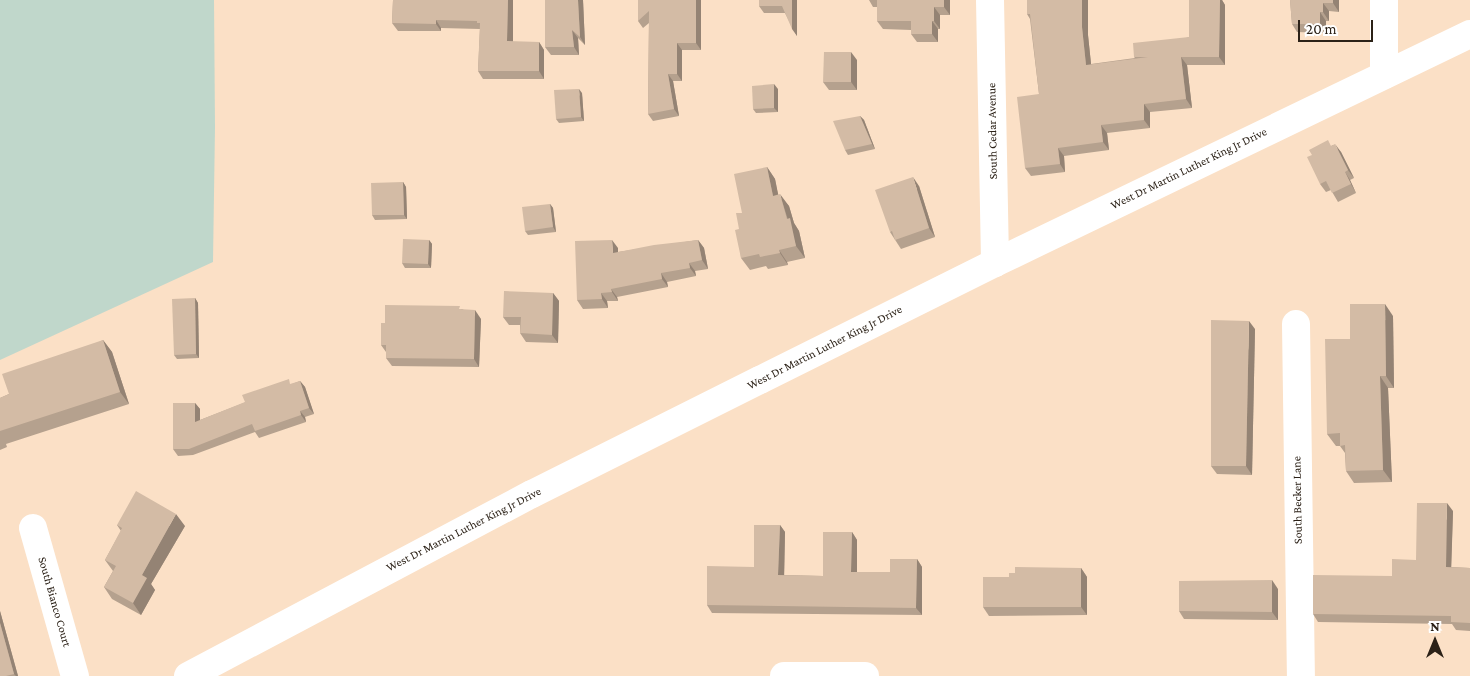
<!DOCTYPE html>
<style>
body{margin:0}
#map{position:relative;width:1470px;height:676px;overflow:hidden;background:#fbe0c6;font-family:"Crimson Pro",serif}
div>[style]{position:absolute}
.green>*{inset:0;background:#c0d7cb}
.minor>*{height:28px;margin:-14px;padding:0 14px;transform-origin:14px;border-radius:14px;background:#fff}
.major>*{height:28px;margin:-14px;padding:0 14px;transform-origin:14px;border-radius:14px;background:#fff}
.wall>*{inset:0;background:#b5a18e}
.shaded-wall>*{inset:0;background:#948374}
.building>*{inset:0;background:#d3bba5}
span{translate:-50% -50%;white-space:nowrap;text-align:center;line-height:1.15;-webkit-text-stroke:4px #fff;paint-order:stroke}
.street-label{font-size:12px;color:#2b2117}
.north{position:absolute;left:1410px;top:616px;width:50px;height:50px;-webkit-text-stroke:4px #fff;paint-order:stroke;rotate:0deg;font-size:14px;font-weight:700;line-height:20px;text-align:center;color:#2b2117}
.north::after{content:'';display:block;margin:auto;width:18px;height:22px;background:#2b2117;clip-path:polygon(50% 0,100% 100%,50% 72%,0 100%)}
.scale{position:absolute;left:1298px;top:20px;width:75px;height:22px;box-sizing:border-box;border:2px solid #2b2117;border-top:0;padding-left:6px;font-size:15px;line-height:18px;white-space:nowrap;color:#2b2117;-webkit-text-stroke:4px #fff;paint-order:stroke}
</style>
<div id="map">
<div class="green">
<i style="clip-path:polygon(0 0,214px 0,215px 127px,213px 262px,0 360px)"></i>
</div>
<div class="minor">
<i style="left:990px;top:0;width:263px;rotate:88.9deg"></i>
<i style="left:1384px;top:0;width:75px;rotate:90deg"></i>
<i style="left:1296px;top:324px;width:352px;rotate:89.2deg"></i>
<i style="left:33px;top:528px;width:154px;rotate:74.2deg"></i>
<i style="left:784px;top:676px;width:81px"></i>
</div>
<div class="major">
<i style="left:188px;top:676px;width:389px;rotate:-27.9deg"></i>
<i style="left:532px;top:494px;width:255px;rotate:-26.6deg"></i>
<i style="left:760px;top:380px;width:263px;rotate:-26.5deg"></i>
<i style="left:995px;top:263px;width:527px;rotate:-25.74deg"></i>
</div>
<div class="wall">
<i style="clip-path:polygon(393px 0,513px 0,513px 42px,539px 42px,544px 50px,544px 79px,483px 79px,478px 71px,480px 29px,441px 28px,441px 31px,398px 31px,392px 23px)"></i>
<i style="clip-path:polygon(545px 0,583px 0,585px 45px,578px 38px,579px 55px,551px 55px,545px 47px)"></i>
<i style="clip-path:polygon(638px 0,701px 0,701px 50px,682px 50px,682px 81px,673px 81px,679px 116px,653px 121px,648px 114px,649px 23px,643px 28px,638px 21px)"></i>
<i style="clip-path:polygon(797px 0,797px 36px,785px 13px,764px 13px,759px 6px)"></i>
<i style="clip-path:polygon(869px 0,950px 0,950px 15px,940px 15px,940px 29px,938px 29px,938px 42px,917px 42px,911px 34px,911px 30px,883px 29px,877px 21px,877px 7px,873px 7px)"></i>
<i style="clip-path:polygon(1088px 0,1088px 35px,1091px 64px,1135px 58px,1134px 57px,1189px 37px,1189px 0,1222px 0,1225px 5px,1225px 65px,1187px 65px,1192px 108px,1150px 112px,1150px 128px,1107px 133px,1109px 150px,1064px 156px,1065px 172px,1031px 176px,1025px 168px,1039px 94px,1030px 19px,1027px 14px)"></i>
<i style="clip-path:polygon(1290px 0,1339px 0,1339px 12px,1329px 11px,1329px 21px,1326px 21px,1326px 33px,1297px 32px,1292px 24px)"></i>
<i style="clip-path:polygon(857px 60px,857px 90px,829px 90px,823px 82px)"></i>
<i style="clip-path:polygon(778px 89px,778px 112px,756px 113px,753px 109px)"></i>
<i style="clip-path:polygon(582px 93px,584px 121px,559px 123px,556px 119px)"></i>
<i style="clip-path:polygon(860px 116px,864px 120px,875px 149px,848px 155px,845px 150px)"></i>
<i style="clip-path:polygon(1332px 145px,1341px 152px,1354px 178px,1350px 180px,1356px 193px,1338px 202px,1331px 190px,1326px 192px,1320px 184px)"></i>
<i style="clip-path:polygon(767px 167px,775px 179px,778px 195px,789px 206px,794px 223px,799px 231px,805px 258px,787px 262px,788px 265px,768px 269px,766px 266px,750px 270px,741px 258px,739px 229px,742px 213px)"></i>
<i style="clip-path:polygon(403px 182px,406px 187px,407px 219px,375px 220px,372px 215px)"></i>
<i style="clip-path:polygon(919px 186px,935px 237px,901px 249px,890px 232px)"></i>
<i style="clip-path:polygon(550px 204px,553px 208px,556px 232px,528px 235px,525px 231px)"></i>
<i style="clip-path:polygon(429px 240px,432px 244px,431px 268px,405px 268px,402px 263px)"></i>
<i style="clip-path:polygon(698px 240px,704px 248px,708px 269px,695px 271px,696px 276px,667px 282px,668px 287px,617px 297px,618px 301px,607px 301px,608px 308px,583px 309px,577px 300px,618px 248px,618px 252px)"></i>
<i style="clip-path:polygon(553px 293px,559px 301px,558px 343px,526px 342px,520px 333px,520px 325px,509px 325px,503px 317px)"></i>
<i style="clip-path:polygon(195px 298px,198px 303px,199px 358px,177px 359px,174px 355px)"></i>
<i style="clip-path:polygon(462px 309px,481px 319px,479px 367px,392px 366px,386px 358px,386px 352px,381px 345px,385px 323px)"></i>
<i style="clip-path:polygon(1393px 316px,1394px 388px,1388px 388px,1392px 482px,1354px 483px,1346px 471px,1345px 453px,1340px 446px,1336px 446px,1327px 434px,1350px 339px)"></i>
<i style="clip-path:polygon(1255px 329px,1252px 475px,1217px 474px,1211px 466px)"></i>
<i style="clip-path:polygon(103px 340px,112px 352px,129px 404px,6px 444px,7px 447px,0 450px,0 398px,9px 394px)"></i>
<i style="clip-path:polygon(300px 381px,305px 387px,314px 414px,305px 417px,306px 422px,259px 438px,255px 432px,193px 455px,178px 456px,173px 449px,195px 403px,200px 409px,200px 420px)"></i>
<i style="clip-path:polygon(1453px 511px,1451px 567px,1470px 568px,1470px 631px,1456px 630px,1452px 624px,1318px 622px,1313px 614px,1392px 576px,1416px 560px)"></i>
<i style="clip-path:polygon(117px 525px,185px 526px,151px 584px,155px 590px,141px 615px,112px 599px,104px 587px,113px 571px,105px 560px,121px 531px)"></i>
<i style="clip-path:polygon(780px 525px,785px 532px,784px 575px,823px 576px,852px 532px,857px 540px,857px 572px,890px 572px,917px 559px,922px 567px,922px 615px,712px 613px,707px 605px,754px 567px)"></i>
<i style="clip-path:polygon(1081px 568px,1087px 577px,1087px 615px,989px 616px,983px 607px,1009px 577px,1015px 573px)"></i>
<i style="clip-path:polygon(1278px 589px,1278px 620px,1184px 619px,1179px 611px)"></i>
<i style="clip-path:polygon(0 611px,18px 676px,0 676px)"></i>
</div>
<div class="shaded-wall">
<i style="clip-path:polygon(508px 0,513px 0,513px 49px,507px 41px)"></i>
<i style="clip-path:polygon(578px 0,583px 0,585px 45px,580px 37px)"></i>
<i style="clip-path:polygon(696px 0,701px 0,701px 50px,696px 43px)"></i>
<i style="clip-path:polygon(792px 0,797px 0,797px 36px,792px 29px)"></i>
<i style="clip-path:polygon(944px 0,950px 0,950px 15px,944px 7px)"></i>
<i style="clip-path:polygon(1082px 0,1088px 0,1088px 35px,1092px 73px,1086px 65px,1082px 27px)"></i>
<i style="clip-path:polygon(1220px 0,1222px 0,1225px 5px,1225px 65px,1219px 57px)"></i>
<i style="clip-path:polygon(1333px 0,1339px 0,1339px 12px,1333px 3px)"></i>
<i style="clip-path:polygon(1323px 3px,1329px 11px,1329px 21px,1323px 12px)"></i>
<i style="clip-path:polygon(934px 7px,940px 15px,940px 29px,934px 21px)"></i>
<i style="clip-path:polygon(1320px 12px,1326px 21px,1326px 33px,1320px 24px)"></i>
<i style="clip-path:polygon(436px 20px,441px 28px,441px 31px,436px 24px)"></i>
<i style="clip-path:polygon(932px 21px,938px 29px,938px 42px,932px 34px)"></i>
<i style="clip-path:polygon(572px 30px,578px 38px,579px 55px,574px 47px)"></i>
<i style="clip-path:polygon(539px 42px,544px 50px,544px 79px,539px 71px)"></i>
<i style="clip-path:polygon(677px 43px,682px 50px,682px 81px,677px 74px)"></i>
<i style="clip-path:polygon(851px 52px,857px 60px,857px 90px,851px 82px)"></i>
<i style="clip-path:polygon(1181px 57px,1187px 65px,1192px 108px,1186px 99px)"></i>
<i style="clip-path:polygon(668px 74px,673px 81px,679px 116px,674px 109px)"></i>
<i style="clip-path:polygon(774px 84px,778px 89px,778px 112px,774px 108px)"></i>
<i style="clip-path:polygon(579px 89px,582px 93px,584px 121px,581px 117px)"></i>
<i style="clip-path:polygon(1144px 104px,1150px 112px,1150px 128px,1144px 120px)"></i>
<i style="clip-path:polygon(860px 116px,864px 120px,875px 149px,872px 144px)"></i>
<i style="clip-path:polygon(1101px 125px,1107px 133px,1109px 150px,1103px 142px)"></i>
<i style="clip-path:polygon(1335px 144px,1341px 152px,1354px 178px,1348px 170px)"></i>
<i style="clip-path:polygon(1058px 148px,1064px 156px,1065px 172px,1060px 164px)"></i>
<i style="clip-path:polygon(767px 167px,775px 179px,781px 208px,773px 196px)"></i>
<i style="clip-path:polygon(1345px 172px,1350px 180px,1356px 193px,1351px 184px)"></i>
<i style="clip-path:polygon(913px 177px,919px 186px,935px 237px,929px 228px)"></i>
<i style="clip-path:polygon(403px 182px,406px 187px,407px 219px,404px 215px)"></i>
<i style="clip-path:polygon(780px 194px,789px 206px,794px 223px,799px 231px,805px 258px,796px 246px)"></i>
<i style="clip-path:polygon(550px 204px,553px 208px,556px 232px,553px 227px)"></i>
<i style="clip-path:polygon(429px 240px,432px 244px,431px 268px,428px 264px)"></i>
<i style="clip-path:polygon(612px 240px,618px 248px,618px 261px,613px 253px)"></i>
<i style="clip-path:polygon(698px 240px,704px 248px,708px 269px,702px 260px)"></i>
<i style="clip-path:polygon(779px 250px,787px 262px,788px 265px,780px 253px)"></i>
<i style="clip-path:polygon(689px 263px,695px 271px,696px 276px,690px 268px)"></i>
<i style="clip-path:polygon(661px 273px,667px 282px,668px 287px,662px 279px)"></i>
<i style="clip-path:polygon(611px 289px,617px 297px,618px 301px,612px 292px)"></i>
<i style="clip-path:polygon(553px 293px,559px 301px,558px 343px,552px 335px)"></i>
<i style="clip-path:polygon(601px 293px,607px 301px,608px 308px,602px 299px)"></i>
<i style="clip-path:polygon(195px 298px,198px 303px,199px 358px,196px 354px)"></i>
<i style="clip-path:polygon(1385px 304px,1393px 316px,1394px 388px,1386px 376px)"></i>
<i style="clip-path:polygon(475px 310px,481px 319px,479px 367px,474px 359px)"></i>
<i style="clip-path:polygon(1249px 321px,1255px 329px,1252px 475px,1246px 466px)"></i>
<i style="clip-path:polygon(103px 340px,112px 352px,129px 404px,120px 392px)"></i>
<i style="clip-path:polygon(1380px 376px,1388px 388px,1392px 482px,1383px 470px)"></i>
<i style="clip-path:polygon(300px 381px,305px 387px,314px 414px,309px 408px)"></i>
<i style="clip-path:polygon(195px 403px,200px 409px,200px 429px,195px 422px)"></i>
<i style="clip-path:polygon(300px 411px,305px 417px,306px 422px,301px 415px)"></i>
<i style="clip-path:polygon(1447px 503px,1453px 511px,1451px 575px,1446px 567px)"></i>
<i style="clip-path:polygon(176px 514px,185px 526px,151px 584px,155px 590px,141px 615px,133px 603px,142px 575px)"></i>
<i style="clip-path:polygon(780px 525px,785px 532px,784px 583px,778px 575px)"></i>
<i style="clip-path:polygon(852px 532px,857px 540px,857px 579px,851px 572px)"></i>
<i style="clip-path:polygon(917px 559px,922px 567px,922px 615px,916px 608px)"></i>
<i style="clip-path:polygon(1081px 568px,1087px 577px,1087px 615px,1081px 607px)"></i>
<i style="clip-path:polygon(1272px 580px,1278px 589px,1278px 620px,1272px 612px)"></i>
<i style="clip-path:polygon(0 611px,18px 676px,16px 676px,14px 674px,0 623px)"></i>
</div>
<div class="building">
<i style="clip-path:polygon(393px 0,508px 0,507px 41px,539px 42px,539px 71px,478px 71px,480px 23px,477px 23px,477px 21px,436px 20px,436px 24px,392px 23px)"></i>
<i style="clip-path:polygon(545px 0,578px 0,580px 37px,572px 30px,574px 47px,545px 47px)"></i>
<i style="clip-path:polygon(638px 0,696px 0,696px 43px,677px 43px,677px 74px,668px 74px,674px 109px,648px 114px,649px 11px,638px 21px)"></i>
<i style="clip-path:polygon(759px 0,792px 0,792px 29px,782px 6px,759px 6px)"></i>
<i style="clip-path:polygon(877px 0,944px 0,944px 7px,934px 7px,934px 21px,932px 21px,932px 34px,911px 34px,911px 21px,877px 21px)"></i>
<i style="clip-path:polygon(1027px 0,1082px 0,1082px 27px,1086px 65px,1148px 57px,1134px 57px,1133px 43px,1189px 37px,1189px 0,1220px 0,1219px 57px,1181px 57px,1186px 99px,1144px 104px,1144px 120px,1101px 125px,1103px 142px,1058px 148px,1060px 164px,1025px 168px,1017px 97px,1039px 94px,1030px 14px,1027px 14px)"></i>
<i style="clip-path:polygon(1290px 0,1333px 0,1333px 3px,1323px 3px,1323px 12px,1320px 12px,1320px 24px,1292px 24px)"></i>
<i style="clip-path:polygon(824px 52px,851px 52px,851px 82px,823px 82px)"></i>
<i style="clip-path:polygon(774px 84px,774px 108px,753px 109px,752px 86px)"></i>
<i style="clip-path:polygon(579px 89px,581px 117px,556px 119px,554px 90px)"></i>
<i style="clip-path:polygon(860px 116px,872px 144px,845px 150px,833px 121px)"></i>
<i style="clip-path:polygon(1328px 140px,1331px 146px,1335px 144px,1348px 170px,1345px 172px,1351px 184px,1332px 193px,1326px 181px,1320px 184px,1307px 157px,1312px 155px,1309px 150px)"></i>
<i style="clip-path:polygon(767px 167px,773px 196px,780px 194px,787px 219px,790px 218px,796px 246px,779px 250px,780px 253px,760px 257px,759px 254px,741px 258px,735px 230px,739px 229px,736px 213px,742px 213px,734px 174px)"></i>
<i style="clip-path:polygon(913px 177px,929px 228px,895px 240px,892px 231px,890px 232px,875px 190px)"></i>
<i style="clip-path:polygon(403px 182px,404px 215px,372px 215px,371px 183px)"></i>
<i style="clip-path:polygon(550px 204px,553px 227px,525px 231px,522px 207px)"></i>
<i style="clip-path:polygon(403px 239px,429px 240px,428px 264px,402px 263px)"></i>
<i style="clip-path:polygon(612px 240px,613px 253px,654px 245px,698px 240px,702px 260px,689px 263px,690px 268px,661px 273px,662px 279px,611px 289px,612px 292px,601px 293px,602px 299px,577px 300px,575px 241px)"></i>
<i style="clip-path:polygon(504px 291px,553px 293px,552px 335px,520px 333px,521px 317px,503px 317px)"></i>
<i style="clip-path:polygon(195px 298px,196px 354px,174px 355px,172px 299px)"></i>
<i style="clip-path:polygon(1350px 304px,1385px 304px,1386px 376px,1380px 376px,1383px 470px,1346px 471px,1345px 445px,1340px 446px,1340px 433px,1327px 434px,1325px 339px,1350px 339px)"></i>
<i style="clip-path:polygon(385px 305px,460px 306px,459px 309px,475px 310px,474px 359px,386px 358px,386px 345px,381px 345px,381px 323px,385px 323px)"></i>
<i style="clip-path:polygon(1211px 320px,1249px 321px,1246px 466px,1211px 466px)"></i>
<i style="clip-path:polygon(103px 340px,120px 392px,0 431px,0 398px,9px 394px,2px 374px)"></i>
<i style="clip-path:polygon(289px 379px,290px 384px,300px 381px,309px 408px,300px 411px,301px 415px,255px 431px,252px 424px,189px 449px,173px 449px,173px 403px,195px 403px,195px 422px,245px 402px,242px 395px)"></i>
<i style="clip-path:polygon(136px 491px,176px 514px,142px 575px,147px 578px,133px 603px,104px 587px,116px 566px,105px 560px,122px 528px,117px 525px)"></i>
<i style="clip-path:polygon(1417px 503px,1447px 503px,1446px 567px,1470px 568px,1470px 623px,1451px 622px,1451px 616px,1313px 614px,1313px 575px,1392px 576px,1392px 559px,1416px 560px)"></i>
<i style="clip-path:polygon(754px 525px,780px 525px,778px 575px,823px 576px,823px 532px,852px 532px,851px 572px,890px 572px,890px 559px,917px 559px,916px 608px,707px 605px,707px 566px,754px 567px)"></i>
<i style="clip-path:polygon(1015px 567px,1081px 568px,1081px 607px,983px 607px,983px 577px,1009px 577px,1009px 573px,1015px 573px)"></i>
<i style="clip-path:polygon(1272px 580px,1272px 612px,1179px 611px,1179px 581px)"></i>
<i style="clip-path:polygon(0 623px,14px 674px,6px 676px,0 676px)"></i>
</div>
<div class="street-label">
<span style="left:993px;top:131px;rotate:-91deg">South Cedar Avenue</span>
<span style="left:1189px;top:169px;rotate:-26deg">West Dr Martin Luther King Jr Drive</span>
<span style="left:825px;top:348px;rotate:-27deg">West Dr Martin Luther King Jr Drive</span>
<span style="left:1298px;top:500px;rotate:-91deg">South Becker Lane</span>
<span style="left:464px;top:530px;rotate:-27deg">West Dr Martin Luther King Jr Drive</span>
<span style="left:54px;top:602px;rotate:74deg">South Bianco Court</span>
</div>
<div class="north">N</div>
<div class="scale">20 m</div>
</div>
